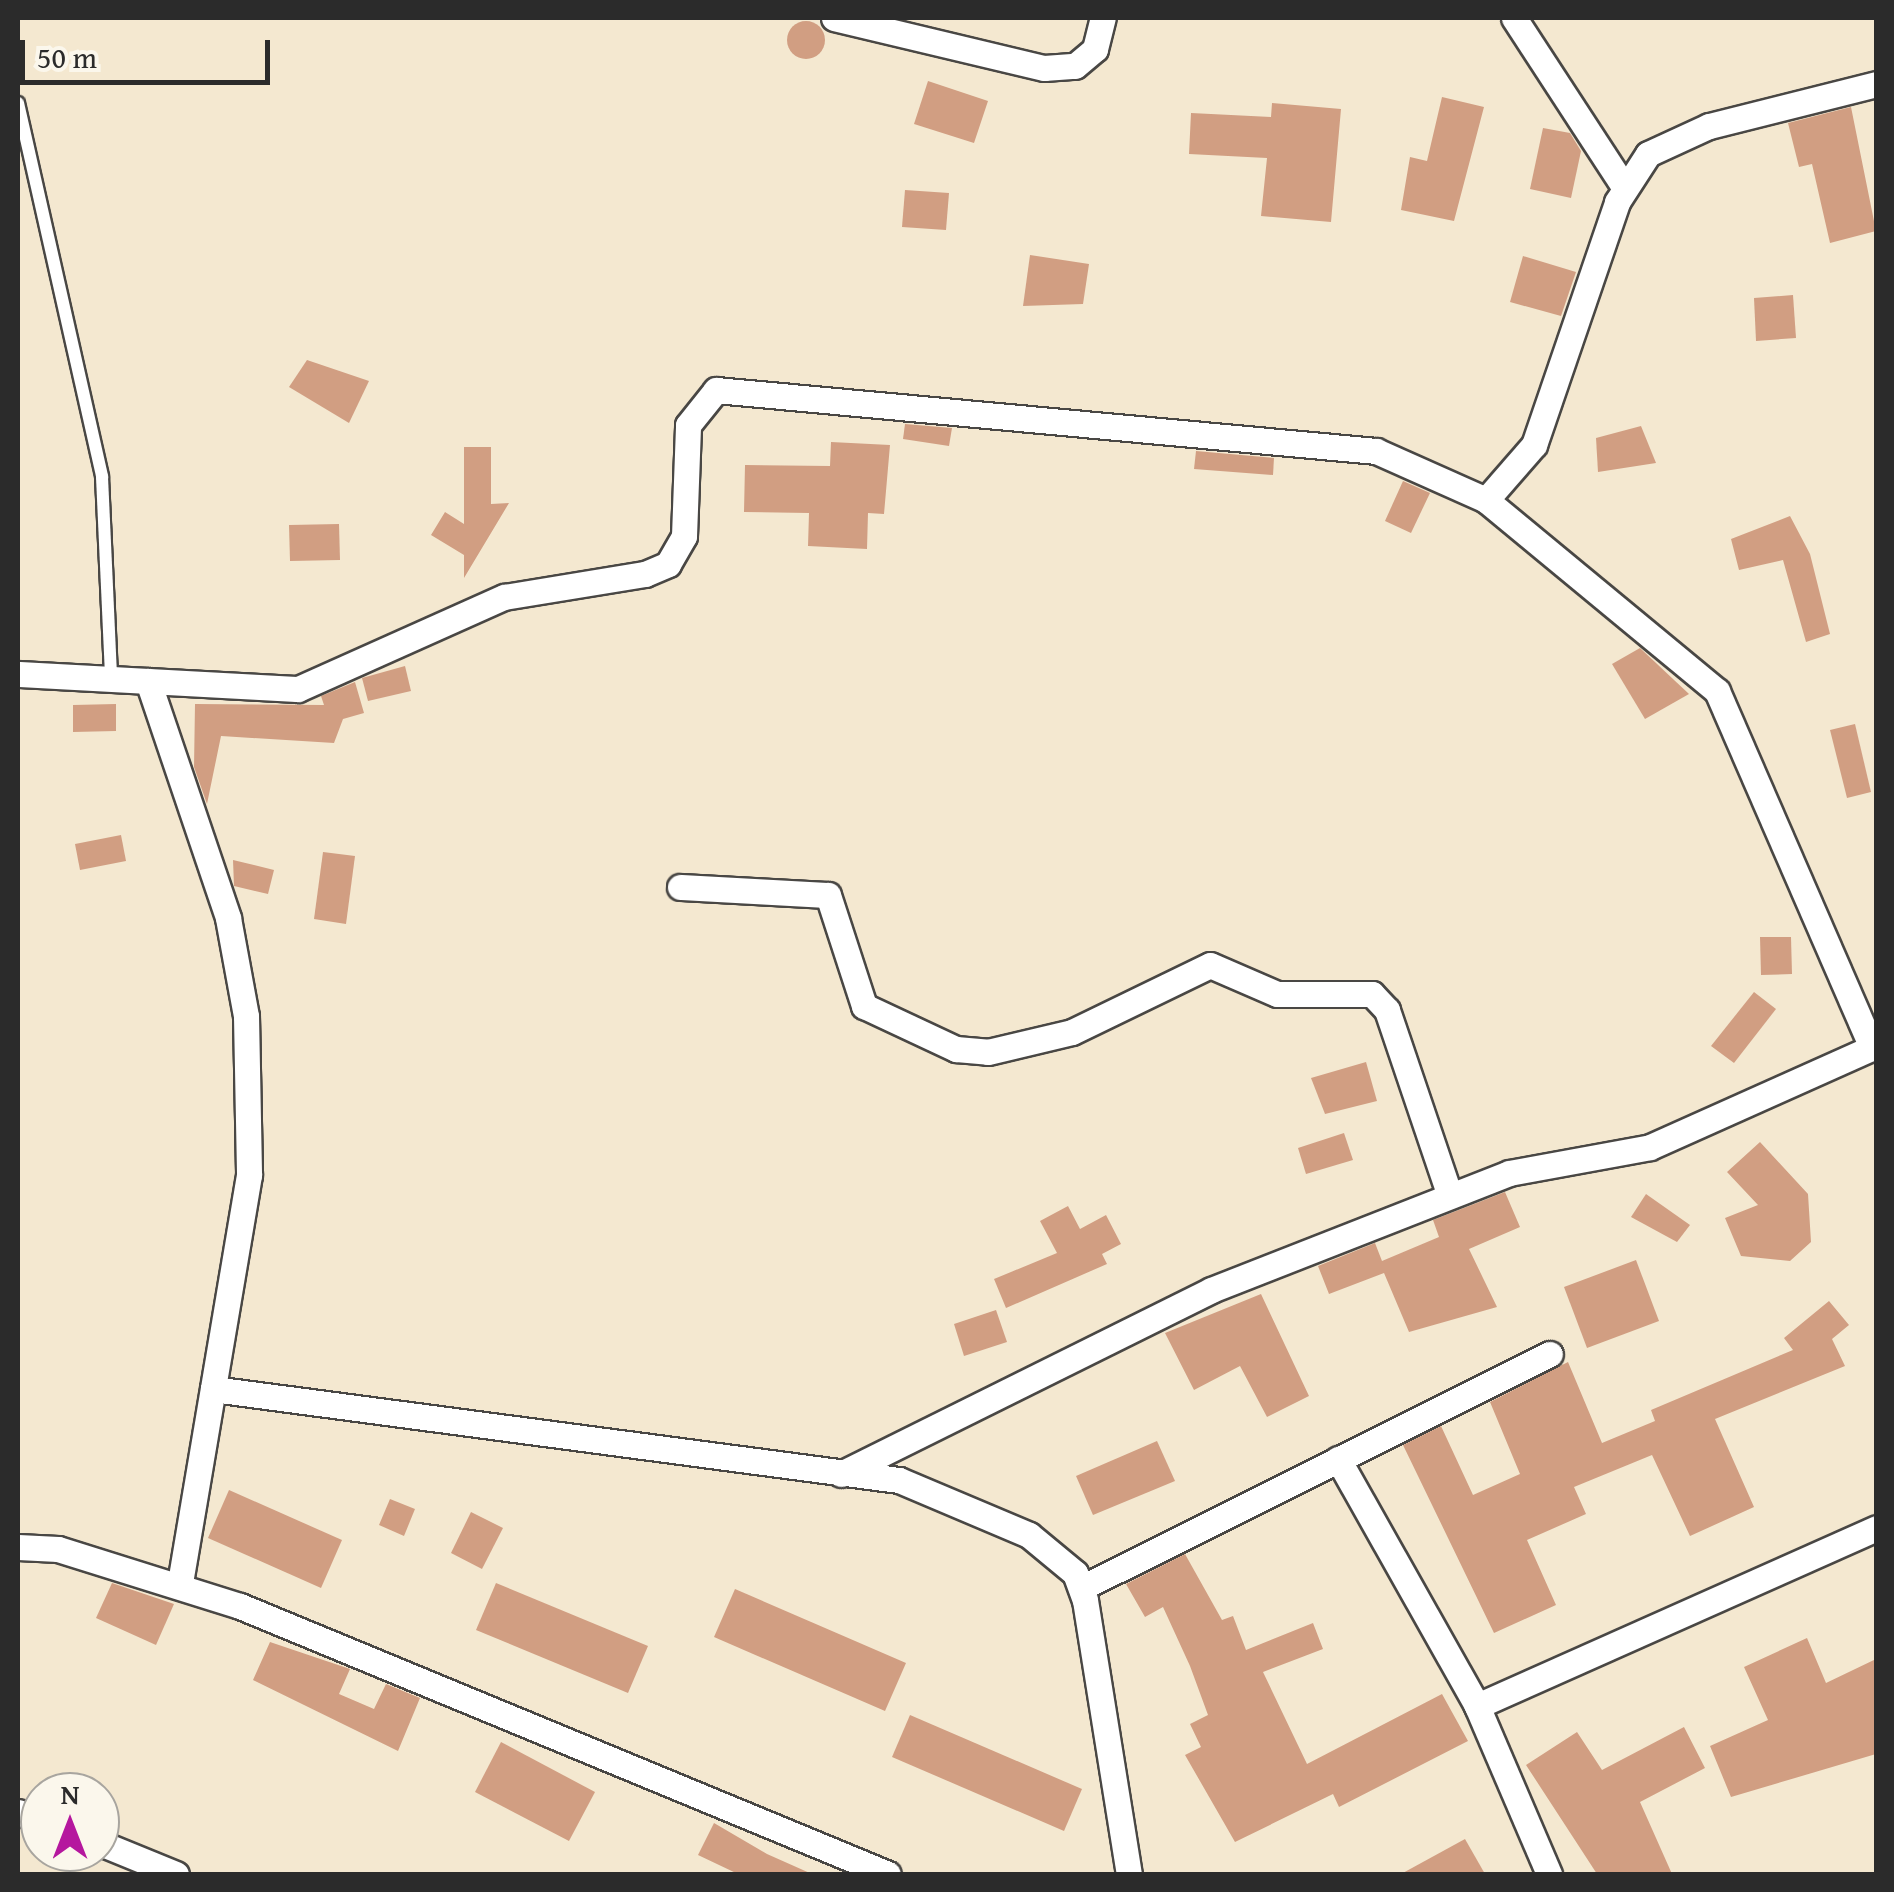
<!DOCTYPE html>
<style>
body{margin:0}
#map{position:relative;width:1894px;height:1892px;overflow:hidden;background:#f4e8d0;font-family:"Gentium Book Plus",serif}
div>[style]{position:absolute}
.building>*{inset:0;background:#d19e82}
.round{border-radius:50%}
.roads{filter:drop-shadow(2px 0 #494744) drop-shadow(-2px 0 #494744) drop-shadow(0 2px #494744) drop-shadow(0 -2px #494744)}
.service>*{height:12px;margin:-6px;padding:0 6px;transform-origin:6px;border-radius:6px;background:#fff}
.minor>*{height:25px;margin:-12.5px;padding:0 12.5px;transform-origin:12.5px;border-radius:12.5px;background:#fff}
span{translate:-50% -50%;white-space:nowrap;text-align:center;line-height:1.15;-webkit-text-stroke:8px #fbf7ec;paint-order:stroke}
.frame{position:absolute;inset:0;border:20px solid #2b2b2b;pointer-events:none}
.north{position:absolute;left:20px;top:1772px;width:100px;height:100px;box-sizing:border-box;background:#fbf7ec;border:2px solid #a8a59f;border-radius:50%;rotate:0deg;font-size:28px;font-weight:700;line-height:40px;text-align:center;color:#2b2b2b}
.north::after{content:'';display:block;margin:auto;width:35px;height:45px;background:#b5179e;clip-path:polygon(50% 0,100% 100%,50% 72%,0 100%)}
.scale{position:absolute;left:20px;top:40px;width:250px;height:45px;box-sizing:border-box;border:5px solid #2b2b2b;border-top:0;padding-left:12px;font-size:30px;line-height:35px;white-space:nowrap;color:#2b2b2b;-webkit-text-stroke:8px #fbf7ec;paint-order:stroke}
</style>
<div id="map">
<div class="building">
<i class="round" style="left:787px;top:21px;width:38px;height:38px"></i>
<i style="clip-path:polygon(928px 81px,988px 101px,974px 143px,914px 124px)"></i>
<i style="clip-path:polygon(1442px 97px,1484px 107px,1454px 221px,1401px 210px,1410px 157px,1427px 161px)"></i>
<i style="clip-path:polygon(1272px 103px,1341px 109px,1331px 222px,1261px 216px,1267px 158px,1189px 154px,1191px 113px,1271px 117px)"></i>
<i style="clip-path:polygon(1851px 107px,1876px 231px,1830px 243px,1812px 164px,1799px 167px,1788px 123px)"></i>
<i style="clip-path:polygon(1543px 128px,1570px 133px,1581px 151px,1571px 198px,1530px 189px)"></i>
<i style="clip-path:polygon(905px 190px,949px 193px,946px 230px,902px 227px)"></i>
<i style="clip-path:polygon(1030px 255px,1089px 264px,1083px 304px,1023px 306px)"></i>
<i style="clip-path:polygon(1523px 256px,1576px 272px,1561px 316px,1510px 302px)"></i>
<i style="clip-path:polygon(1793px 295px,1796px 338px,1756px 341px,1754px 298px)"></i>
<i style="clip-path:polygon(307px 360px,369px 381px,349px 423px,289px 387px)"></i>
<i style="clip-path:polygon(905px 424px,952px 428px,949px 446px,903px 439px)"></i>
<i style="clip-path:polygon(1641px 426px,1656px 463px,1598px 472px,1596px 438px)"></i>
<i style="clip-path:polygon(831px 442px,890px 445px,884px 514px,868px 513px,867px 549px,808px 546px,809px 513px,744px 512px,745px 465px,830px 466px)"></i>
<i style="clip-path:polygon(464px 447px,491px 447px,491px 504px,509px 503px,464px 578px,464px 555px,431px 535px,445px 512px,464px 524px)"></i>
<i style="clip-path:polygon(1196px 451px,1274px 458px,1273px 475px,1194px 469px)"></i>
<i style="clip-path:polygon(1403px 481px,1430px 493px,1411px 533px,1385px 521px)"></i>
<i style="clip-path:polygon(1790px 516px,1810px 554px,1830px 634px,1806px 642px,1783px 560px,1739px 570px,1731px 539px)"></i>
<i style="clip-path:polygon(339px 524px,340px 560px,290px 561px,289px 525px)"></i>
<i style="clip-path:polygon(1640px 648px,1689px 694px,1645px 719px,1612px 664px)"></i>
<i style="clip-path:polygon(405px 666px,411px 691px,368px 701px,362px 678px)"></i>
<i style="clip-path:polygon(355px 682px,364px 713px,343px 719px,334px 743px,221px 736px,207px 804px,194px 767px,195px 704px,324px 705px,321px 696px)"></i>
<i style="clip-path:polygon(116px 704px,116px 731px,73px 732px,73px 705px)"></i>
<i style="clip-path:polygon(1855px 724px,1871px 792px,1847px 798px,1830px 730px)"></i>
<i style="clip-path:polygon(121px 835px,126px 861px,80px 870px,75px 844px)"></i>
<i style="clip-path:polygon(323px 852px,355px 856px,346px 924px,314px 919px)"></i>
<i style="clip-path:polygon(233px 860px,274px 870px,268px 894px,234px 886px)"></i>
<i style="clip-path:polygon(1760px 937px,1791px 937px,1792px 974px,1761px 975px)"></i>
<i style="clip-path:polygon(1754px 992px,1776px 1009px,1734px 1063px,1711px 1046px)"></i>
<i style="clip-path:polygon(1366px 1062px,1377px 1101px,1325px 1114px,1311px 1078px)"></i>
<i style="clip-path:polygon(1344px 1133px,1353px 1160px,1306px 1174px,1298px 1148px)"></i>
<i style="clip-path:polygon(1760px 1142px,1808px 1194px,1811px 1242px,1790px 1261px,1741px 1256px,1725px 1218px,1758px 1205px,1727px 1172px)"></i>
<i style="clip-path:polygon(1505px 1192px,1520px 1227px,1469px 1249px,1497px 1307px,1409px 1332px,1384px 1273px,1329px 1294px,1318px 1266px,1375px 1243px,1382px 1261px,1439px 1237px,1433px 1220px)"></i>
<i style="clip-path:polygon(1646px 1194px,1690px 1225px,1677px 1242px,1631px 1217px)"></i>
<i style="clip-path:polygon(1068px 1206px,1080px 1229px,1106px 1215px,1121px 1244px,1102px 1254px,1107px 1264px,1006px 1308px,994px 1279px,1057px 1253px,1040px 1221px)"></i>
<i style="clip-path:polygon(1636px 1260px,1659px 1321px,1587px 1348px,1564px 1287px)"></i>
<i style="clip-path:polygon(1261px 1294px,1309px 1396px,1267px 1417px,1240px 1366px,1194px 1390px,1165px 1333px)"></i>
<i style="clip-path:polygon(1829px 1301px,1849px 1325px,1832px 1339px,1845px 1366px,1715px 1419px,1754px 1507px,1690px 1536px,1652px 1455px,1574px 1487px,1586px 1514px,1527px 1540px,1556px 1605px,1494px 1633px,1403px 1445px,1441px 1426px,1473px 1495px,1520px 1474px,1490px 1402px,1568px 1362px,1602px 1443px,1655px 1421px,1651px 1410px,1793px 1350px,1784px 1338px)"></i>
<i style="clip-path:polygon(996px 1310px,1007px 1342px,964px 1356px,954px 1324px)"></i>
<i style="clip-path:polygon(1157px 1441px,1175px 1481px,1093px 1515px,1076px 1476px)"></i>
<i style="clip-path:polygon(229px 1490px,342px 1540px,321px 1588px,208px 1538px)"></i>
<i style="clip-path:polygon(390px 1499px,415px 1509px,404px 1536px,379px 1525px)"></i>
<i style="clip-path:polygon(471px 1512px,503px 1528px,482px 1569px,451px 1553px)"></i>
<i style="clip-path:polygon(1185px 1554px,1222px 1620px,1233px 1616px,1246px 1650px,1313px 1623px,1323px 1649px,1263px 1672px,1307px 1764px,1442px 1694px,1468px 1741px,1339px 1807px,1333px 1794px,1235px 1842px,1185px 1755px,1201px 1747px,1190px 1724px,1208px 1715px,1190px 1666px,1163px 1607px,1145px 1617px,1126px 1584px)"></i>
<i style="clip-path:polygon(112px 1583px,174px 1604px,156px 1645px,96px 1618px)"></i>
<i style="clip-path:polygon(496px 1583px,648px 1646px,628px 1693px,476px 1630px)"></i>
<i style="clip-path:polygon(735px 1589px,906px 1663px,885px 1711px,714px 1637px)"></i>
<i style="clip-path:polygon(1807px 1638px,1826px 1683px,1876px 1659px,1876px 1754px,1731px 1797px,1710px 1746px,1768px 1720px,1744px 1667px)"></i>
<i style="clip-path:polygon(270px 1642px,350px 1669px,339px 1694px,374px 1709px,386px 1684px,420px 1698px,398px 1751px,253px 1680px)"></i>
<i style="clip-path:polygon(910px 1715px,1082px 1789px,1064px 1831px,892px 1757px)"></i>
<i style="clip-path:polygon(1684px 1727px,1705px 1768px,1640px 1802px,1672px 1874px,1597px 1874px,1526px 1765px,1577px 1732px,1602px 1770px)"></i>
<i style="clip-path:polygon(501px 1742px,595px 1792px,569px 1841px,475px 1792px)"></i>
<i style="clip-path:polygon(714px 1823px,767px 1854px,812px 1874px,738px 1874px,698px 1855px)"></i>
<i style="clip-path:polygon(1465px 1839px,1485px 1874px,1401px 1874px)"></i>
</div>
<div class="roads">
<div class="service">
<i style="left:18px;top:103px;width:383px;rotate:77.3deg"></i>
<i style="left:102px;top:477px;width:202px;rotate:87.4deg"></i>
</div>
<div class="minor">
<i style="left:834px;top:18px;width:216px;rotate:13.4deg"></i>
<i style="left:1044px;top:68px;width:31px;rotate:-4deg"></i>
<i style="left:1075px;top:66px;width:26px;rotate:-40deg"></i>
<i style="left:1095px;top:49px;width:32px;rotate:-76deg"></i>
<i style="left:1514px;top:18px;width:202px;rotate:56.9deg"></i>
<i style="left:1486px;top:500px;width:73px;rotate:-48.9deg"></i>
<i style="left:1534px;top:445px;width:257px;rotate:-71.1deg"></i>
<i style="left:1617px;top:202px;width:57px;rotate:-57.1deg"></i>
<i style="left:1648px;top:154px;width:67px;rotate:-24.7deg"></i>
<i style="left:1709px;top:126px;width:172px;rotate:-14.1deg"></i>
<i style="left:18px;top:674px;width:280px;rotate:3.1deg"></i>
<i style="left:298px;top:689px;width:226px;rotate:-24.1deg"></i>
<i style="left:504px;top:597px;width:143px;rotate:-9.3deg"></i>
<i style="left:645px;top:574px;width:25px;rotate:-23deg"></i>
<i style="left:668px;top:564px;width:32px;rotate:-60deg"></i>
<i style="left:684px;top:536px;width:111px;rotate:-87.9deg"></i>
<i style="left:688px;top:425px;width:45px;rotate:-51.3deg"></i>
<i style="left:716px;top:390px;width:663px;rotate:5.28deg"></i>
<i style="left:1376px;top:451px;width:120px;rotate:24deg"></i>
<i style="left:1486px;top:500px;width:300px;rotate:39.6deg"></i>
<i style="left:1717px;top:691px;width:389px;rotate:66.5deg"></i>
<i style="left:148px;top:681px;width:250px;rotate:71.3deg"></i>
<i style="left:228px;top:918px;width:100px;rotate:79.6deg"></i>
<i style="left:246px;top:1016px;width:159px;rotate:88.9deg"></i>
<i style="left:249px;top:1175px;width:416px;rotate:99.6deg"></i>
<i style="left:680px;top:887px;width:148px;rotate:3.1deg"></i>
<i style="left:828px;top:895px;width:117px;rotate:72deg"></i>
<i style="left:864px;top:1006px;width:102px;rotate:25.1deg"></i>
<i style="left:956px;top:1049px;width:32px;rotate:5deg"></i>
<i style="left:988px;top:1052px;width:86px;rotate:-13.4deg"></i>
<i style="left:1072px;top:1032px;width:153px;rotate:-25.9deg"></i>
<i style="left:1210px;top:965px;width:73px;rotate:23.4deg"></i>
<i style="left:1277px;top:994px;width:95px"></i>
<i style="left:1372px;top:994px;width:22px;rotate:47deg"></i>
<i style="left:1387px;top:1010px;width:193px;rotate:71.3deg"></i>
<i style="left:213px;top:1389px;width:692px;rotate:7.56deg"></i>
<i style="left:899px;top:1480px;width:141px;rotate:22.9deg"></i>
<i style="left:1029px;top:1535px;width:60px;rotate:39.6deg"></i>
<i style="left:1075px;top:1573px;width:29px;rotate:70deg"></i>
<i style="left:1085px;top:1600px;width:278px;rotate:80.9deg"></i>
<i style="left:1338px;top:1459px;width:283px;rotate:60.6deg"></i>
<i style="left:1477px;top:1706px;width:183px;rotate:66.8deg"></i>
<i style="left:841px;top:1474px;width:413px;rotate:-26.4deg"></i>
<i style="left:1211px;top:1290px;width:320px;rotate:-21.4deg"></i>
<i style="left:1509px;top:1173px;width:143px;rotate:-10.4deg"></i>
<i style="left:1650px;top:1147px;width:248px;rotate:-24.1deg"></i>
<i style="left:18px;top:1547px;width:40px;rotate:2.9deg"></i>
<i style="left:58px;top:1549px;width:191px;rotate:17.4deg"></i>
<i style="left:240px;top:1606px;width:701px;rotate:22.47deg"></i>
<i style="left:1081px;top:1588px;width:524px;rotate:-26.52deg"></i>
<i style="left:1477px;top:1706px;width:437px;rotate:-24deg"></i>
<i style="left:18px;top:1812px;width:23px;rotate:20deg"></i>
<i style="left:100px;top:1843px;width:82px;rotate:22.2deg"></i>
</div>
</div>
<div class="frame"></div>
<div class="north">N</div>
<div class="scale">50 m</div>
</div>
